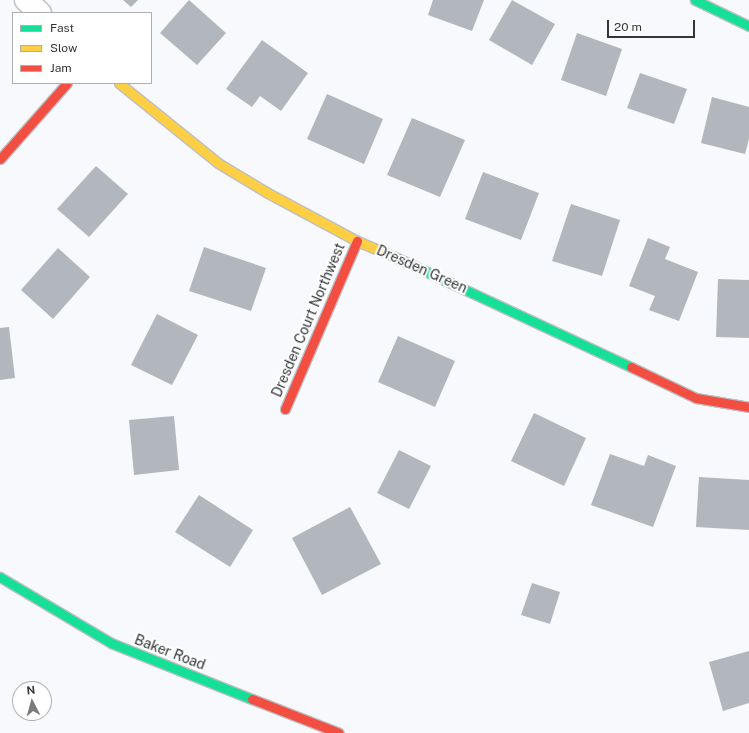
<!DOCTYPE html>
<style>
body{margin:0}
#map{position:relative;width:749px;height:733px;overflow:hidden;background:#f7f9fc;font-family:"Public Sans",sans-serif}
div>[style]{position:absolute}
.building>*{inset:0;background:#b2b7bd}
.roads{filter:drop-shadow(1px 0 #bdbfc2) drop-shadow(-1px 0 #bdbfc2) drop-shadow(0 1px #bdbfc2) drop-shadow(0 -1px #bdbfc2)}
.street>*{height:22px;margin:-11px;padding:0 11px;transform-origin:11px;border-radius:11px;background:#fefeff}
.fast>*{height:9px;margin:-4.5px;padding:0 4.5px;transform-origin:4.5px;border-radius:4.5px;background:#16e098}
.slow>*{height:9px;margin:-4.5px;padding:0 4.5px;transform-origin:4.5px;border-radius:4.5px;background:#ffcf43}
.jam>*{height:9px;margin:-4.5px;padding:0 4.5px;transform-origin:4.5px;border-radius:4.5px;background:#f24e42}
span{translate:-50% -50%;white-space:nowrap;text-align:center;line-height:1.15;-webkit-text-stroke:4px #fff;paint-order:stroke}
.street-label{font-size:14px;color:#333537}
.legend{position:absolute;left:12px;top:12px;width:140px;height:72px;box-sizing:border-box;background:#fff;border:1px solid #adaeaf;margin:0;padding:5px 7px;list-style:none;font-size:12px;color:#333537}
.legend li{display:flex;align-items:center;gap:8px;height:20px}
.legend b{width:20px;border:1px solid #adaeaf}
.north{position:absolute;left:12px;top:681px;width:40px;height:40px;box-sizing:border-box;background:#fff;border:1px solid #adaeaf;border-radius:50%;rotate:354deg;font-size:11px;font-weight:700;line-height:16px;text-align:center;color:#333537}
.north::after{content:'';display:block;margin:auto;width:14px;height:18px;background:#787a7c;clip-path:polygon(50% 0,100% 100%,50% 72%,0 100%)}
.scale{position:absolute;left:607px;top:20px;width:88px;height:18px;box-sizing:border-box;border:2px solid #333537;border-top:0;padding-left:5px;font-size:12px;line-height:14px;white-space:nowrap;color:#333537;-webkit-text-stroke:3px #fff;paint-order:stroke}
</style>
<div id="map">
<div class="building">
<i style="clip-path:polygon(123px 0,138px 0,131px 7px)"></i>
<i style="clip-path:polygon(189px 0,226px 33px,197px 65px,160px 33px)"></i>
<i style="clip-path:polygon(433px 0,484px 0,472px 31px,428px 15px)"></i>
<i style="clip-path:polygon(512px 0,555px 24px,532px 65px,489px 40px)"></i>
<i style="clip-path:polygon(577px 33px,622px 49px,606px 96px,561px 80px)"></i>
<i style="clip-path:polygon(262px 40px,308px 73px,281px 111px,260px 96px,252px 107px,226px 89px)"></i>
<i style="clip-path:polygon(640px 73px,687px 89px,674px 124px,627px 108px)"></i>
<i style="clip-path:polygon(327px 94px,383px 119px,364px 164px,307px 139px)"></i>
<i style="clip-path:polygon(712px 97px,749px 107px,749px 139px,745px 154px,701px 143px)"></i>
<i style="clip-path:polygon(412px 118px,465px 140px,440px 197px,387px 175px)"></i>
<i style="clip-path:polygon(96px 166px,128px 194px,89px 237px,57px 209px)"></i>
<i style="clip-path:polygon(483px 172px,539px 193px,521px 240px,465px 219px)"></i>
<i style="clip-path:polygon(571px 204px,620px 220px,602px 276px,552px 261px)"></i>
<i style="clip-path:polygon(648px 238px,670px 247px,665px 259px,698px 272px,679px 321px,649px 310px,655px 296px,629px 286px)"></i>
<i style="clip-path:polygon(204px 247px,266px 268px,251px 311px,189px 291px)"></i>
<i style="clip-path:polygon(58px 248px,90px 277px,53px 319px,21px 290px)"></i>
<i style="clip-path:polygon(718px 279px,749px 280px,749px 338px,716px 337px)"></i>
<i style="clip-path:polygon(157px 314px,198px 335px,172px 385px,131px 365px)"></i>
<i style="clip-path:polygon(9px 327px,15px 378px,0 380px,0 328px)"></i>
<i style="clip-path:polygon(398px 336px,455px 361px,435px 407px,378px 382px)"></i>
<i style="clip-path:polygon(534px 413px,586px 438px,564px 486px,511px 461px)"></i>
<i style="clip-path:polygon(174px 416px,179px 470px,134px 475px,129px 420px)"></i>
<i style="clip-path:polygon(399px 450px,431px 466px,409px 509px,377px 493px)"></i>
<i style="clip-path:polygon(610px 454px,644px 466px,648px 455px,676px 466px,653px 527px,591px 505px)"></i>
<i style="clip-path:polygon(699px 477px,749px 480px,749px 530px,696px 527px)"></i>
<i style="clip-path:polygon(199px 495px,253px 530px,230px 567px,175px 532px)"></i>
<i style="clip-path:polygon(350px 507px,381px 564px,322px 595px,292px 538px)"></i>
<i style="clip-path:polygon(532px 583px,560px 592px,550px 624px,521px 615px)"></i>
<i style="clip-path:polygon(749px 651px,749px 703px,723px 711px,709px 662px)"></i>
</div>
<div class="roads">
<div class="street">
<i style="left:26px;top:0;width:19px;rotate:43deg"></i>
</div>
<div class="fast">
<i style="left:695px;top:0;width:60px;rotate:25.7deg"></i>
<i style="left:395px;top:257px;width:260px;rotate:25deg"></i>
<i style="left:0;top:577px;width:129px;rotate:30.7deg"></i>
<i style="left:111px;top:643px;width:152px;rotate:21.7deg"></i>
</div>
<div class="slow">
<i style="left:119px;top:83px;width:127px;rotate:38.9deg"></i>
<i style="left:218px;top:163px;width:56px;rotate:31.1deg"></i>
<i style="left:266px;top:192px;width:103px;rotate:28.3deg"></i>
<i style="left:357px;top:241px;width:41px;rotate:22.8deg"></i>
</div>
<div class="jam">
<i style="left:0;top:159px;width:101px;rotate:-48.6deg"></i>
<i style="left:631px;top:367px;width:72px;rotate:25.5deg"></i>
<i style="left:696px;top:398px;width:54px;rotate:9.6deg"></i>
<i style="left:285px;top:409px;width:183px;rotate:-66.8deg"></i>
<i style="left:252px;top:699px;width:93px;rotate:21.3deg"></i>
</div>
</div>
<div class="street-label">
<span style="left:422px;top:269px;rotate:24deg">Dresden Green</span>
<span style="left:308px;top:320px;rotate:-67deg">Dresden Court Northwest</span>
<span style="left:170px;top:652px;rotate:21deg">Baker Road</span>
</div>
<ul class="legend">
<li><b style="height:5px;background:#16e098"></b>Fast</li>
<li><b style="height:5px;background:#ffcf43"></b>Slow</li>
<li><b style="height:5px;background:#f24e42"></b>Jam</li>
</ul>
<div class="north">N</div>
<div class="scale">20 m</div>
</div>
